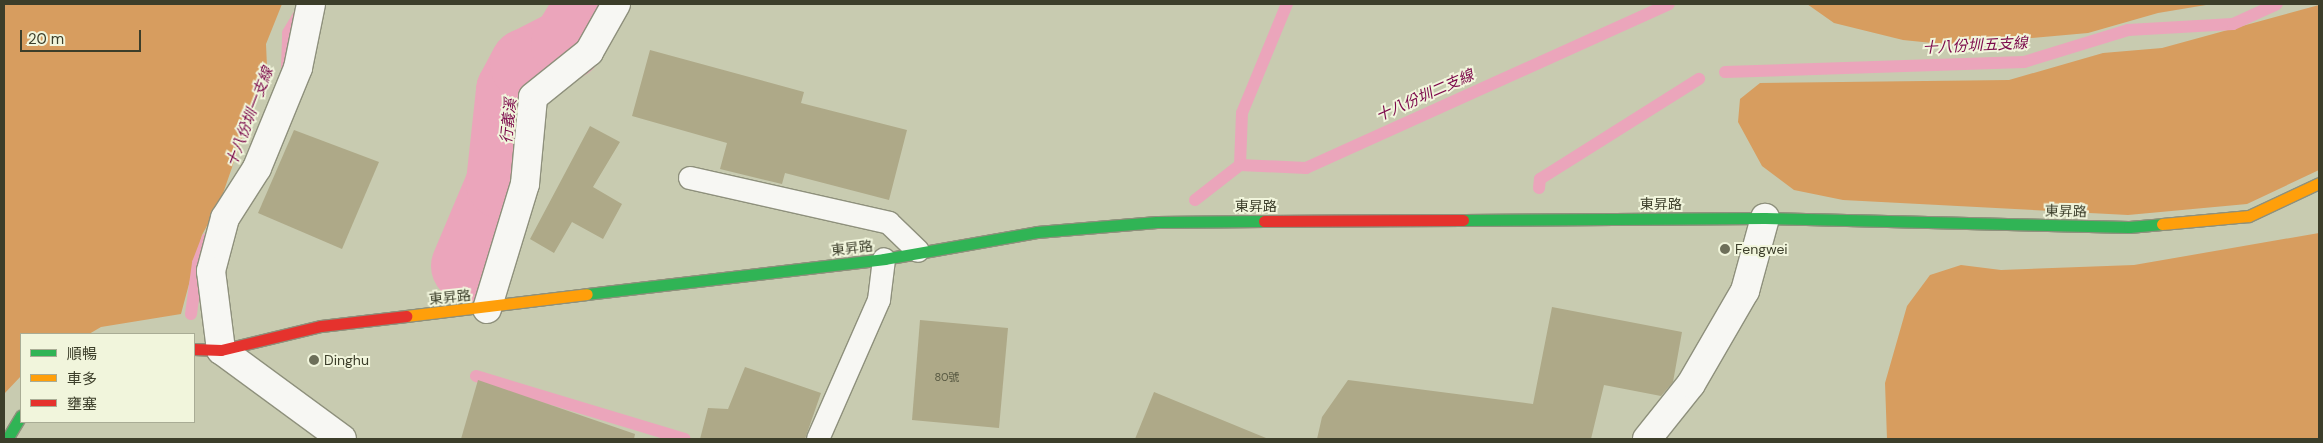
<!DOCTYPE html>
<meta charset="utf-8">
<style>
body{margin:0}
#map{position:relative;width:2323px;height:443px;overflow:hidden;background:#c8cbb0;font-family:"DM Sans","Noto Sans TC",sans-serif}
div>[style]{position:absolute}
.forest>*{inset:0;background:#d79d5f}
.stream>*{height:12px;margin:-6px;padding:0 6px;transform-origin:6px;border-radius:6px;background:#eba5bb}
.river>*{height:72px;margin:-36px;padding:0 36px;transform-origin:36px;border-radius:36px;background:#eba5bb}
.building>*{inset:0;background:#aea988}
.roads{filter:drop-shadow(1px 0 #8e907c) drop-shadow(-1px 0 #8e907c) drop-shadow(0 1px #8e907c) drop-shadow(0 -1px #8e907c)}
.lane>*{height:22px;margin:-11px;padding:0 11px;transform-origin:11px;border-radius:11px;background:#f7f7f3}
.street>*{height:28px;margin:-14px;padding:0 14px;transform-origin:14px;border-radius:14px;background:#f7f7f3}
.fast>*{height:11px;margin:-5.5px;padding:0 5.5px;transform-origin:5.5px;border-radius:5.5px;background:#30b455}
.slow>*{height:11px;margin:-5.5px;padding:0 5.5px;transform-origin:5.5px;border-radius:5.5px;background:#ff9f0a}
.jam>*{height:11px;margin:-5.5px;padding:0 5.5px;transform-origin:5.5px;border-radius:5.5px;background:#e5322d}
.dots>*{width:14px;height:14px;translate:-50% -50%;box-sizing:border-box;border:2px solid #f1f5dc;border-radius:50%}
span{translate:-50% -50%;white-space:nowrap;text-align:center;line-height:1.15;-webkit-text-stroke:4px #f1f5dc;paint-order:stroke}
.number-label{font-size:11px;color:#585942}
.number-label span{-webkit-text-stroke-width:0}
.street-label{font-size:14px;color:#3c3e2a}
.poi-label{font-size:14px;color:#3c3e2a}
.left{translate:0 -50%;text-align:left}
.water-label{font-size:15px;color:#7b074a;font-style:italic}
.frame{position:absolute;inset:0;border:5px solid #3c3e2a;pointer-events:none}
.legend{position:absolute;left:20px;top:333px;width:175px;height:90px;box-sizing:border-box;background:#f1f5dc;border:1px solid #a9ac95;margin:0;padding:6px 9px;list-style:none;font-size:15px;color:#3c3e2a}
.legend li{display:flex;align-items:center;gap:10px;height:25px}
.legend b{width:25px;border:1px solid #a9ac95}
.scale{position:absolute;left:20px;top:30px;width:121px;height:22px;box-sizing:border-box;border:2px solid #3c3e2a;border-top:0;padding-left:6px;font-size:15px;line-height:18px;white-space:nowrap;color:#3c3e2a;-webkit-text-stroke:4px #f1f5dc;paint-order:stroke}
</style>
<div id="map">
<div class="forest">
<i style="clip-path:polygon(4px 4px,282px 4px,266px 44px,267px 67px,220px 202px,202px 235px,181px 314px,101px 327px,89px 334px,21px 334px,21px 376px,4px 394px)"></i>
<i style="clip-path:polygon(1807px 4px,2212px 4px,2158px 13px,2088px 33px,1952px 45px,1903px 40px,1834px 23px)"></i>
<i style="clip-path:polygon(2319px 5px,2319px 170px,2247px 204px,2128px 215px,1843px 200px,1794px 190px,1762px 166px,1738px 122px,1740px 99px,1760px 83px,2009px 80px,2103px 53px,2162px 48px)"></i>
<i style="clip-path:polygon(2319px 233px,2319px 439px,1887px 439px,1885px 383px,1907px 306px,1930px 275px,1961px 265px,2001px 270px,2134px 265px)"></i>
</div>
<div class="stream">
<i style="left:287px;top:68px;width:35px;rotate:-88deg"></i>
<i style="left:288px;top:33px;width:23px;rotate:-59deg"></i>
<i style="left:1725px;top:72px;width:299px;rotate:-1.9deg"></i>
<i style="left:2024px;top:62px;width:109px;rotate:-17.1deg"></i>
<i style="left:2128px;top:30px;width:105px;rotate:-3.3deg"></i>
<i style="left:2233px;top:24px;width:48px;rotate:-24.4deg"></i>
<i style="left:1240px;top:165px;width:52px;rotate:-87.8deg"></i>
<i style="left:1242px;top:113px;width:118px;rotate:-67.6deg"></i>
<i style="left:1539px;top:188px;width:9px;rotate:-84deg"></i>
<i style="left:1540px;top:179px;width:188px;rotate:-32.2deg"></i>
<i style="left:1195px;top:200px;width:57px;rotate:-37.9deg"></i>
<i style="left:1240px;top:165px;width:66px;rotate:2.6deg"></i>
<i style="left:1306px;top:168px;width:398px;rotate:-24.3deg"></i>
<i style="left:191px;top:314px;width:51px;rotate:-82.2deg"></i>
<i style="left:198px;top:263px;width:26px;rotate:-69deg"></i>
<i style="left:476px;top:376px;width:218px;rotate:16.8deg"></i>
</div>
<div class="river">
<i style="left:467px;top:266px;width:90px;rotate:-67.1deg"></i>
<i style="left:502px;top:183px;width:93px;rotate:-83.8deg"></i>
<i style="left:512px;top:91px;width:30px;rotate:-62deg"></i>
<i style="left:526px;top:65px;width:46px;rotate:-27.1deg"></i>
<i style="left:567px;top:44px;width:47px;rotate:-58deg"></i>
</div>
<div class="building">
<i style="clip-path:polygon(650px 50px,804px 92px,801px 103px,907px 130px,889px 200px,785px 173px,782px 184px,720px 169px,727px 143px,632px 116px)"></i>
<i style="clip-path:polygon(590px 126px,620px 142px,593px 187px,622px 204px,603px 239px,572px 222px,554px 253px,530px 239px)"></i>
<i style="clip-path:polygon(294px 130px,379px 162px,342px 249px,258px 213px)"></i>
<i style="clip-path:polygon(1552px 307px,1682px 332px,1673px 382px,1661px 396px,1604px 385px,1591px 439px,1317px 439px,1322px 417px,1348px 380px,1533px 404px)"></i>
<i style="clip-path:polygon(920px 320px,1008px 328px,999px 428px,912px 420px)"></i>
<i style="clip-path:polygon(745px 367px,821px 393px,805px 439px,700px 439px,708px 408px,728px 409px)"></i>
<i style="clip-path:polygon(478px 380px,635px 434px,634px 439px,461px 439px)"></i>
<i style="clip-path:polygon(1154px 392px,1266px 438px,1266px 439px,1135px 439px)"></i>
</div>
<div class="roads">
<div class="lane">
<i style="left:690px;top:178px;width:204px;rotate:12.7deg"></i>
<i style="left:889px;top:223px;width:40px;rotate:44deg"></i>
<i style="left:818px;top:439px;width:152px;rotate:-66.3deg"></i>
<i style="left:879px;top:300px;width:41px;rotate:-83deg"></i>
</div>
<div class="street">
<i style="left:311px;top:4px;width:65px;rotate:101.5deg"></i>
<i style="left:298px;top:68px;width:108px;rotate:112.3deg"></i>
<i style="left:257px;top:168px;width:59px;rotate:122.6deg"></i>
<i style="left:225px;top:218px;width:55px;rotate:104.8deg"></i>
<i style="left:211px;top:271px;width:80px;rotate:82.8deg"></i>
<i style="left:221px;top:350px;width:150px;rotate:36.3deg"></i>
<i style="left:487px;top:309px;width:131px;rotate:-73.1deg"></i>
<i style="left:525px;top:184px;width:87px;rotate:-84.7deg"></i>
<i style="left:533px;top:97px;width:72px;rotate:-38.8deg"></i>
<i style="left:589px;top:52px;width:55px;rotate:-60.6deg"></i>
<i style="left:1647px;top:439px;width:70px;rotate:-51.3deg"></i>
<i style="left:1691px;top:384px;width:108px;rotate:-59.9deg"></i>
<i style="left:1745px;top:291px;width:76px;rotate:-74.7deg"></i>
</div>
<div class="fast">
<i style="left:1463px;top:220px;width:302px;rotate:-0.4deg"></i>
<i style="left:1765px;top:218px;width:364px;rotate:1.4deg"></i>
<i style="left:2129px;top:227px;width:33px;rotate:-5deg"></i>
<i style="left:587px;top:294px;width:299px;rotate:-6.7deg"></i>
<i style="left:884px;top:259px;width:155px;rotate:-10deg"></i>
<i style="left:1037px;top:232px;width:120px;rotate:-4.8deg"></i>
<i style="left:1157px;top:222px;width:107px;rotate:-0.5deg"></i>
<i style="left:7px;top:439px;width:27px;rotate:-59deg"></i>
</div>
<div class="slow">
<i style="left:2162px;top:224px;width:87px;rotate:-5.3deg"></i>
<i style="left:2249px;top:216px;width:77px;rotate:-25.2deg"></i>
<i style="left:406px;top:316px;width:182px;rotate:-6.9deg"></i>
</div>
<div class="jam">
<i style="left:1264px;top:221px;width:199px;rotate:-0.3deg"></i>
<i style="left:194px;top:349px;width:27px;rotate:2deg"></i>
<i style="left:221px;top:350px;width:103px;rotate:-13.5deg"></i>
<i style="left:321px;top:326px;width:86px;rotate:-6.7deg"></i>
</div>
</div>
<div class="dots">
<i style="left:1725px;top:249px;background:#6d6f59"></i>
<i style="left:314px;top:360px;background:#6d6f59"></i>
</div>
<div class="number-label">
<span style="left:947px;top:377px">80號</span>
</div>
<div class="street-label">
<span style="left:1661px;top:204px">東昇路</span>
<span style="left:1256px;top:206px">東昇路</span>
<span style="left:2066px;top:211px;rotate:1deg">東昇路</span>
<span style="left:852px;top:248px;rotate:-7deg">東昇路</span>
<span style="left:450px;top:297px;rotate:-6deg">東昇路</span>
</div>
<div class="poi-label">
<span class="left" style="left:1735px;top:249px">Fengwei</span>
<span class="left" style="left:324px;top:360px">Dinghu</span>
</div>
<div class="water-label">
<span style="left:1975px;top:46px;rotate:-3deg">十八份圳五支線</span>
<span style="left:1425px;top:96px;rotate:-24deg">十八份圳二支線</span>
<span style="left:250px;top:117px;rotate:-69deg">十八份圳一支線</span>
<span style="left:509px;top:121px;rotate:-84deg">行義溪</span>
</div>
<div class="frame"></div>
<ul class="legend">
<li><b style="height:6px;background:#30b455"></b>順暢</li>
<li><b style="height:6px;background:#ff9f0a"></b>車多</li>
<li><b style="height:6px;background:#e5322d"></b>壅塞</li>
</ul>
<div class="scale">20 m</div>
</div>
